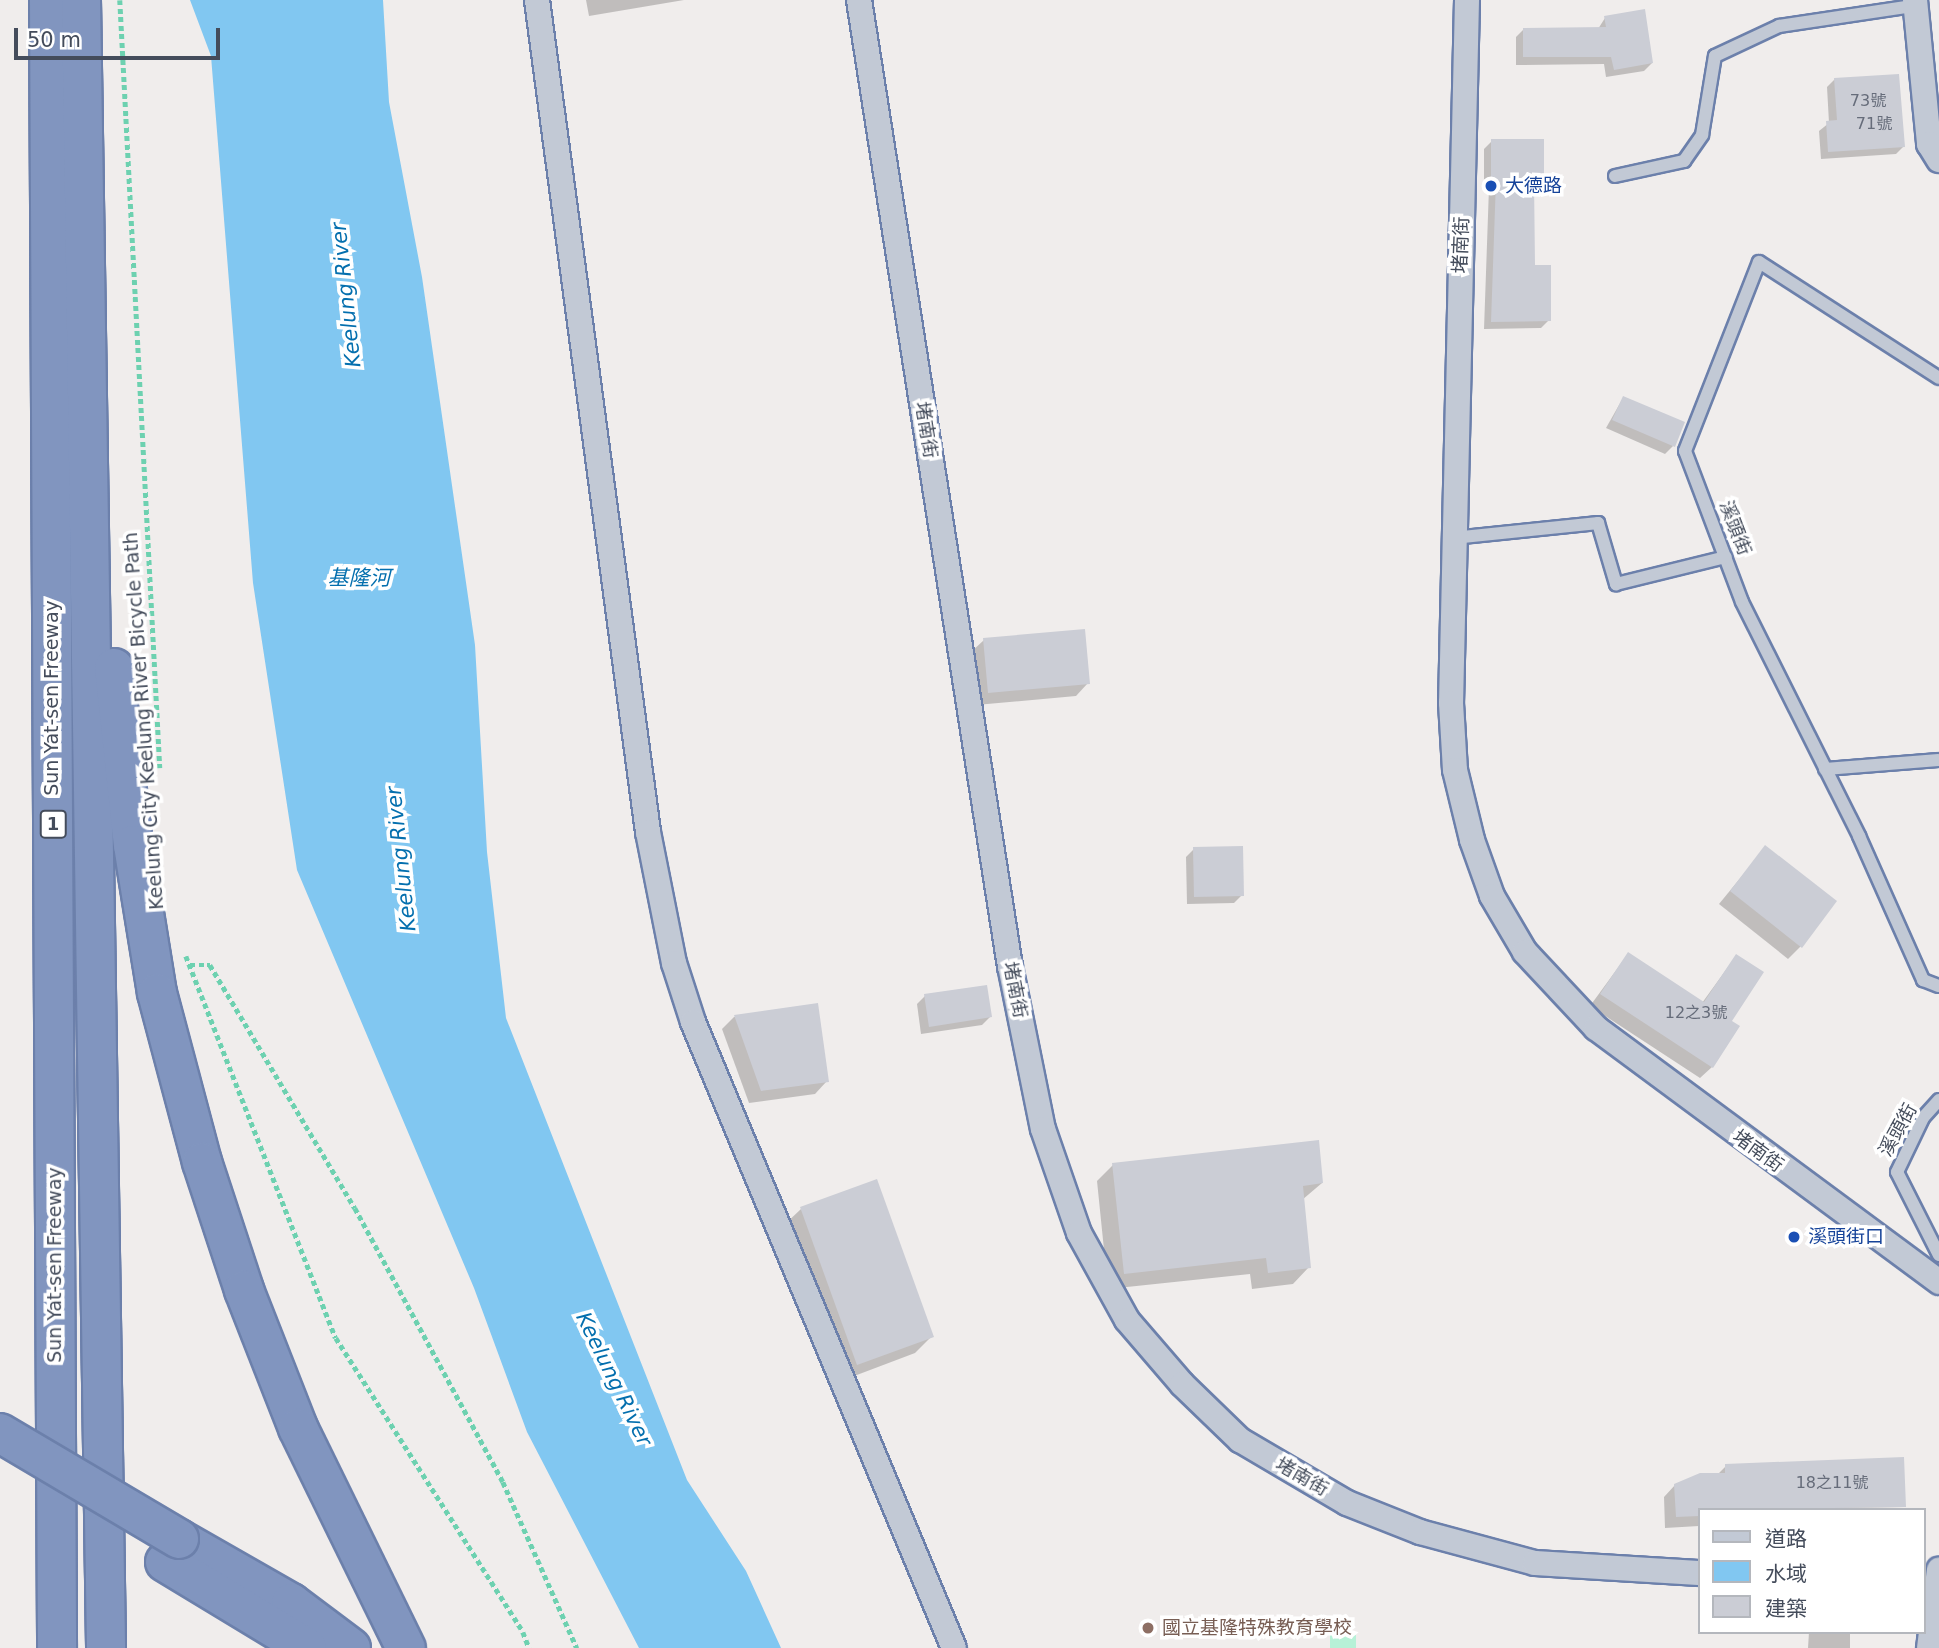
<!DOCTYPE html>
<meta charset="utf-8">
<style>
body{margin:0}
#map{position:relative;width:1939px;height:1648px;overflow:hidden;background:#f0edec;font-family:"DejaVu Sans","Noto Sans TC",sans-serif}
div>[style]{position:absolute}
.green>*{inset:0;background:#b7f1d7}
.water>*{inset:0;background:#81c7f1}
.shadow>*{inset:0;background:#0003}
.building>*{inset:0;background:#cbcdd5}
.path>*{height:4.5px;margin-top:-2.25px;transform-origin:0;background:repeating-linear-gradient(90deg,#6dd1b0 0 5px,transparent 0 8.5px)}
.roads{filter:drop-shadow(2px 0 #6c80ab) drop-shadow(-2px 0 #6c80ab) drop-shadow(0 2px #6c80ab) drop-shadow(0 -2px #6c80ab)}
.lane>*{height:12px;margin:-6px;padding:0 6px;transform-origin:6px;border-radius:6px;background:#c2c9d5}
.street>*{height:24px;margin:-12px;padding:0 12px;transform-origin:12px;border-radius:12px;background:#c2c9d5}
.highway>*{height:38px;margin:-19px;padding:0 19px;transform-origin:19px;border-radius:19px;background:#8195bf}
.bridges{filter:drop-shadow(2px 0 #6c80ab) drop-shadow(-2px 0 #6c80ab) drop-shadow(0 2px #6c80ab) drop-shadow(0 -2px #6c80ab)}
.highway-bridge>*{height:38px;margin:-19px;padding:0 19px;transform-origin:19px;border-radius:19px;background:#8195bf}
.dots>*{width:19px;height:19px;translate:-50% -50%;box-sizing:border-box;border:4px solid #fff;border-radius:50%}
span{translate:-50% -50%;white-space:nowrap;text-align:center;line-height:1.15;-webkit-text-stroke:7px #fff;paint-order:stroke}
.number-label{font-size:16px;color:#666c7a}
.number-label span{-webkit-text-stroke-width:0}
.shield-label span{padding:2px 5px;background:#fff;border:2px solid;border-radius:5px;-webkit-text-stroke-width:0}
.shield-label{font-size:18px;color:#444c5b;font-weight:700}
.transit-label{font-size:19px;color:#164399}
.left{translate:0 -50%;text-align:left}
.street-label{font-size:19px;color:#444c5b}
.education-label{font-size:19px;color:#785e54}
.water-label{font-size:21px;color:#046fae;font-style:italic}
.legend{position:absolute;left:1698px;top:1508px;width:228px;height:126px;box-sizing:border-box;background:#fff;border:2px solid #b4b7bd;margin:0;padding:9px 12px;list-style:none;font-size:21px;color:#444c5b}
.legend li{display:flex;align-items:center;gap:14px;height:35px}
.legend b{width:35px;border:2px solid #b4b7bd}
.scale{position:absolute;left:14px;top:28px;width:206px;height:32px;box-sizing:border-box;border:4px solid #444c5b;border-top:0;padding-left:9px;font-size:21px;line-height:24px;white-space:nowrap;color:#444c5b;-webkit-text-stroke:5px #fff;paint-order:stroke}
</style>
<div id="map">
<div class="green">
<i style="clip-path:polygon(1330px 1635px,1356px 1635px,1356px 1648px,1330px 1648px)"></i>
</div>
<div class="water">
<i style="clip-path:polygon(190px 0,383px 0,389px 102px,422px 277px,475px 645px,487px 852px,506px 1018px,687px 1480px,746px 1571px,781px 1648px,639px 1648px,527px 1432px,474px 1288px,297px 870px,253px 583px,211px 56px)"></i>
</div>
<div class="shadow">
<i style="clip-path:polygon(586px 0,684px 0,589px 16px)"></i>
<i style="clip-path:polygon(1605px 18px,1652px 63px,1644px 71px,1606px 77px,1604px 64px,1516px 65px,1516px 37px,1524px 29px,1598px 29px)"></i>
<i style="clip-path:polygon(1835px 79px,1904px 146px,1896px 154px,1821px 159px,1819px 131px,1829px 123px,1827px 87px)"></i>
<i style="clip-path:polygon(1492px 141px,1543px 179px,1532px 187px,1533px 267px,1549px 320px,1541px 328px,1484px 329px,1489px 187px,1484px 187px,1484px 149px)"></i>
<i style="clip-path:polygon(1623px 398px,1673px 446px,1665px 454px,1606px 428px)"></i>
<i style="clip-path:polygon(984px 640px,1088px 683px,1076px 696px,976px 705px,971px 652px)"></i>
<i style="clip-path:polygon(1765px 848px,1801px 946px,1788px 959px,1719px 904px)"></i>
<i style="clip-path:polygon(1194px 849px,1242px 895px,1234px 903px,1187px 904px,1186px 857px)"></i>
<i style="clip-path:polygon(1628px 954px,1702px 1003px,1736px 956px,1730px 1021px,1712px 1067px,1700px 1078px,1590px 1006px)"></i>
<i style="clip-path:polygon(925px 996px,990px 1017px,982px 1025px,921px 1034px,917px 1004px)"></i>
<i style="clip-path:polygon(817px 1005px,827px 1081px,815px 1094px,749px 1103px,722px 1029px,734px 1017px)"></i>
<i style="clip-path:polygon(1113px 1165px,1322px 1183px,1302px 1200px,1309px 1267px,1293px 1284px,1252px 1289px,1250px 1274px,1108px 1289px,1097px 1181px)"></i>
<i style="clip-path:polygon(876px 1181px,932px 1336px,915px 1353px,841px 1381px,784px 1225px,801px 1209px)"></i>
<i style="clip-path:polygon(1726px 1466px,1904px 1507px,1699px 1510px,1699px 1526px,1665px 1528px,1664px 1497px,1675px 1485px,1717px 1475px)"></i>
<i style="clip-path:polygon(1809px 1632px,1850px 1632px,1850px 1648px,1808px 1648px)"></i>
</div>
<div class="building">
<i style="clip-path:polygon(1645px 9px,1653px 63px,1614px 70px,1611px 57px,1523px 57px,1523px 28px,1606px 27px,1604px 16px)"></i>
<i style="clip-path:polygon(1899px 74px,1905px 147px,1828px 152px,1826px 121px,1837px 120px,1834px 78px)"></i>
<i style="clip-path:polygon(1491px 139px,1544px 139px,1544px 179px,1534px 180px,1535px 265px,1551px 265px,1551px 321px,1491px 322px,1496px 180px,1491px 180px)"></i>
<i style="clip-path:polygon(1623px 396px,1685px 422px,1675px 447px,1612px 420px)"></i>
<i style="clip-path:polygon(1085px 629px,1090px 684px,988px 693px,983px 638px)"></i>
<i style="clip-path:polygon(1765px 845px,1837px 901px,1802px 948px,1730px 891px)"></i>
<i style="clip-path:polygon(1243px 846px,1244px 896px,1194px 897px,1193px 847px)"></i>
<i style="clip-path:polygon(1628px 952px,1704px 1002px,1736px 954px,1764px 972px,1732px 1021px,1740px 1026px,1713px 1068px,1600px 994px)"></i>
<i style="clip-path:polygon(987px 985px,992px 1017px,929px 1027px,924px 994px)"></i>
<i style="clip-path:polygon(818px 1003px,829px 1082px,761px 1091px,734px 1015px)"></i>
<i style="clip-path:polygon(1319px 1140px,1323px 1183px,1303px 1186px,1311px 1268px,1268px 1273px,1266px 1258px,1124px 1274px,1112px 1163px)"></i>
<i style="clip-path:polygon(877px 1179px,934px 1337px,857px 1365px,800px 1207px)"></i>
<i style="clip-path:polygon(1904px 1457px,1906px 1507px,1699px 1510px,1699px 1516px,1676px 1517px,1674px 1484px,1700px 1473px,1725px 1473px,1725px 1464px)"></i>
</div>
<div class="path">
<i style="left:120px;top:0;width:769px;rotate:87.02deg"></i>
<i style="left:186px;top:956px;width:410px;rotate:68.6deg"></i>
<i style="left:336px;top:1338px;width:348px;rotate:57.5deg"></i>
<i style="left:523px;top:1632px;width:17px;rotate:69deg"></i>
<i style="left:190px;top:965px;width:20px"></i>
<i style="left:210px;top:965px;width:283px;rotate:59.2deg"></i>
<i style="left:355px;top:1208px;width:311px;rotate:61.6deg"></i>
<i style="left:503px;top:1482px;width:182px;rotate:66deg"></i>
</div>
<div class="roads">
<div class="lane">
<i style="left:1615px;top:176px;width:71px;rotate:-12.3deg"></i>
<i style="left:1684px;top:161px;width:32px;rotate:-55deg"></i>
<i style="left:1702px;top:135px;width:80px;rotate:-80.7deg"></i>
<i style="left:1715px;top:56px;width:71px;rotate:-25.1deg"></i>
<i style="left:1779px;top:26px;width:135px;rotate:-8.5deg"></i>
<i style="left:1939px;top:378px;width:214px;rotate:-147.2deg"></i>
<i style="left:1759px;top:262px;width:203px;rotate:111.4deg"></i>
<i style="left:1685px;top:451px;width:161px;rotate:69.3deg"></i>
<i style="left:1742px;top:602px;width:262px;rotate:63.4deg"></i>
<i style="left:1859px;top:836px;width:158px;rotate:66deg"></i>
<i style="left:1923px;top:980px;width:17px;rotate:21deg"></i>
<i style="left:1453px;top:538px;width:146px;rotate:-5.9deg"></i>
<i style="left:1598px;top:523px;width:64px;rotate:73.6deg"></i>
<i style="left:1616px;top:584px;width:113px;rotate:-13.8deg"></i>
<i style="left:1825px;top:769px;width:114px;rotate:-4.5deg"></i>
<i style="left:1939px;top:1100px;width:24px;rotate:132deg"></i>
<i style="left:1923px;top:1118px;width:60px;rotate:115.7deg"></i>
<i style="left:1897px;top:1172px;width:93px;rotate:63.2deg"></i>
</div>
<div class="street">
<i style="left:537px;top:0;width:839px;rotate:82.4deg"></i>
<i style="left:648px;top:832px;width:134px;rotate:78.8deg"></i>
<i style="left:674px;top:963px;width:62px;rotate:72.1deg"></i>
<i style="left:693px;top:1022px;width:678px;rotate:67.37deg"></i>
<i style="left:859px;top:0;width:978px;rotate:81.12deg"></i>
<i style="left:1010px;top:966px;width:166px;rotate:78.6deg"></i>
<i style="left:1043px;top:1129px;width:110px;rotate:70.9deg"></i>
<i style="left:1079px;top:1233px;width:99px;rotate:61.1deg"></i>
<i style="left:1127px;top:1320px;width:84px;rotate:49.3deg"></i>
<i style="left:1182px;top:1384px;width:81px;rotate:44deg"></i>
<i style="left:1240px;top:1440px;width:124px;rotate:30.5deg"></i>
<i style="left:1347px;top:1503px;width:79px;rotate:21.7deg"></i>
<i style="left:1420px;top:1532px;width:119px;rotate:15.1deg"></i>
<i style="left:1535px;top:1563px;width:164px;rotate:3.5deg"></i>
<i style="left:1467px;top:0;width:703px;rotate:91.3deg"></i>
<i style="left:1451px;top:703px;width:67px;rotate:86.6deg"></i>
<i style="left:1455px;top:770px;width:72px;rotate:76.3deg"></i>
<i style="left:1472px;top:840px;width:59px;rotate:70.3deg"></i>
<i style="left:1492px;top:896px;width:65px;rotate:59.5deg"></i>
<i style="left:1525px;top:952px;width:104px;rotate:46.9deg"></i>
<i style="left:1596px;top:1028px;width:427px;rotate:36.5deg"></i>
<i style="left:1915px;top:0;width:145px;rotate:84.4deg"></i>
<i style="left:1929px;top:144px;width:19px;rotate:58deg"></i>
<i style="left:1929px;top:1648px;width:79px;rotate:-82.7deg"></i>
</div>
<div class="highway">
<i style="left:49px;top:0;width:1648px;rotate:89.72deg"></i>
<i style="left:81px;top:0;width:1648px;rotate:89.13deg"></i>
<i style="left:114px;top:668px;width:178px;rotate:83.9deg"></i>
<i style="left:133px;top:845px;width:150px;rotate:80.8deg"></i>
<i style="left:157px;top:993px;width:175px;rotate:75.1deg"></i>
<i style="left:202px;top:1162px;width:135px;rotate:71.8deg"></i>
<i style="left:244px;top:1290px;width:148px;rotate:68.6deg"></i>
<i style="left:298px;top:1428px;width:245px;rotate:63.9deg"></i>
<i style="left:179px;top:1539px;width:129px;rotate:29.7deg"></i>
<i style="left:291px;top:1603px;width:75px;rotate:36.9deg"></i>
<i style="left:165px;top:1562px;width:166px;rotate:31.2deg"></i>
</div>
</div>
<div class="bridges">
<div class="highway-bridge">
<i style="left:0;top:1433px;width:208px;rotate:30.6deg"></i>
</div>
</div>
<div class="dots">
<i style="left:1491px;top:186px;background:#1a4fb4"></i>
<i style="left:1794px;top:1237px;background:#1a4fb4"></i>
<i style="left:1148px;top:1628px;background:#8d6e63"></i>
</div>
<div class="number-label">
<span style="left:1868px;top:101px">73號</span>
<span style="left:1874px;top:124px">71號</span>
<span style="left:1696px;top:1013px">12之3號</span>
<span style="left:1832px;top:1483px">18之11號</span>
</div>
<div class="shield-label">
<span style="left:53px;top:824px">1</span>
</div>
<div class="transit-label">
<span class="left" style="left:1505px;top:186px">大德路</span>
<span class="left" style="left:1808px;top:1237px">溪頭街口</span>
</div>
<div class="street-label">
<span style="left:1461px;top:245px;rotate:-88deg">堵南街</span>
<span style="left:926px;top:430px;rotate:81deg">堵南街</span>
<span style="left:1735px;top:528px;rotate:69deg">溪頭街</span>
<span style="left:52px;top:698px;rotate:-90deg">Sun Yat-sen Freeway</span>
<span style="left:144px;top:721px;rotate:-94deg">Keelung City Keelung River Bicycle Path</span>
<span style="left:1015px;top:990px;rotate:79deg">堵南街</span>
<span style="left:1898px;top:1130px;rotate:-61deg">溪頭街</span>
<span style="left:1758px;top:1151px;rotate:36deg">堵南街</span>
<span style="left:55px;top:1265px;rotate:-90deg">Sun Yat-sen Freeway</span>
<span style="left:1302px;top:1477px;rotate:30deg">堵南街</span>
</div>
<div class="education-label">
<span class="left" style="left:1162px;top:1628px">國立基隆特殊教育學校</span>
</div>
<div class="water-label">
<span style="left:346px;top:295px;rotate:-96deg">Keelung River</span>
<span style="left:359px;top:578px">基隆河</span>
<span style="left:401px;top:859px;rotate:-96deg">Keelung River</span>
<span style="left:614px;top:1379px;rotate:64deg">Keelung River</span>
</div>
<ul class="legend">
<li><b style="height:9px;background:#c2c9d5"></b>道路</li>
<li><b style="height:19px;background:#81c7f1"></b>水域</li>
<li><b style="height:19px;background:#cbcdd5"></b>建築</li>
</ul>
<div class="scale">50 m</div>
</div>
